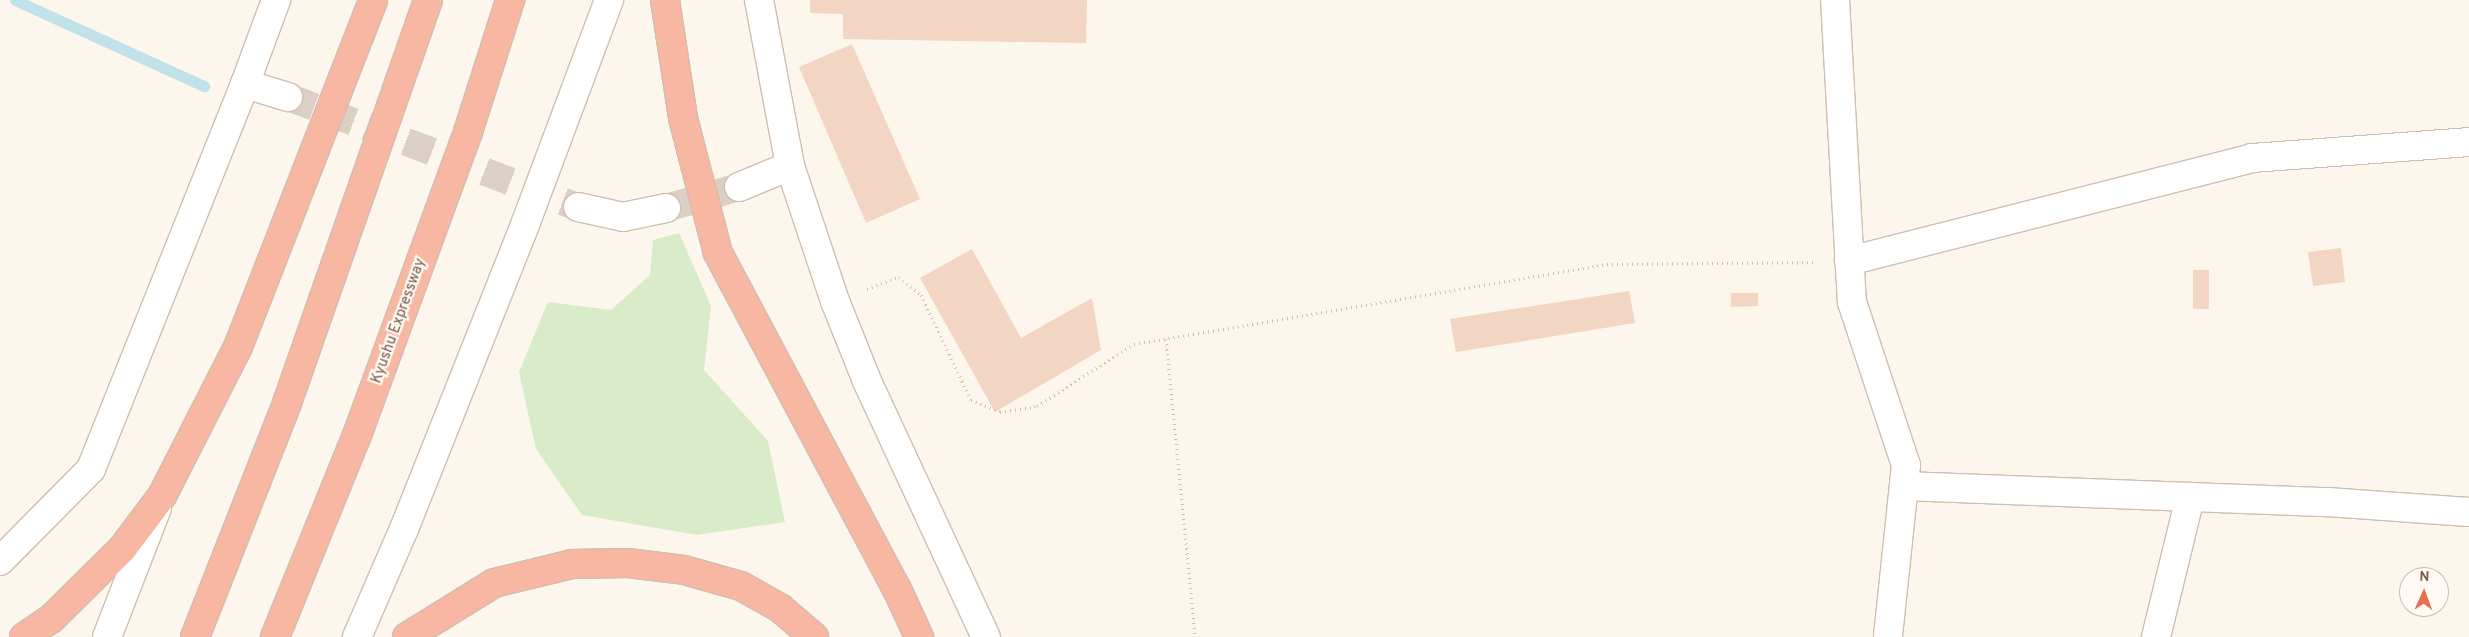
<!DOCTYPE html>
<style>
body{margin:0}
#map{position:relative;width:2469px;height:637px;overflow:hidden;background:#fdf6ec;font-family:Overpass,sans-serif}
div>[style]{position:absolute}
.green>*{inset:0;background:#d8ecc9}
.stream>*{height:11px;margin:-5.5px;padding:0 5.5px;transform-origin:5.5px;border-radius:5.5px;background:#bfe3e8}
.building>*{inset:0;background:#f3d5c3}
.minor-tunnel>*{height:28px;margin-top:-14px;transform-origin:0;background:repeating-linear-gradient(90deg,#dcd0c4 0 28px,transparent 0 42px)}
.path>*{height:3px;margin-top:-1.5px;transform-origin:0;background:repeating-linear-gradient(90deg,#d9b8a5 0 1px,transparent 0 5px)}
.roads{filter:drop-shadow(1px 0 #d1beb0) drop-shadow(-1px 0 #d1beb0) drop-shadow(0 1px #d1beb0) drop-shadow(0 -1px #d1beb0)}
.minor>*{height:28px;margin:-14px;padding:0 14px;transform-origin:14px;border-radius:14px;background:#fff}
.highway>*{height:28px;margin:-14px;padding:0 14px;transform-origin:14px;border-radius:14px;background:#f7b7a3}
span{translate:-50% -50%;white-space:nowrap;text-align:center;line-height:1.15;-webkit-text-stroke:4.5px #fffaf3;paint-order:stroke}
.street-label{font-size:15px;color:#7a5c4d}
.north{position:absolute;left:2399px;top:567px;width:50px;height:50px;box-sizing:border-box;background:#fffaf3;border:1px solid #cabbb1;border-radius:50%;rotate:2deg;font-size:14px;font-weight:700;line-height:20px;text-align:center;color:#7a5c4d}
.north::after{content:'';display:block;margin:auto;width:18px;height:22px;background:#e76f51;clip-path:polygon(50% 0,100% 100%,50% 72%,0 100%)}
</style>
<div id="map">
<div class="green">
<i style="clip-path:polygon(679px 233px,711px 306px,704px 370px,768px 441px,785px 522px,697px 535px,582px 515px,536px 449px,519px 372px,548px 302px,611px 310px,650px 275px,653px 240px)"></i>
</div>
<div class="stream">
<i style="left:15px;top:0;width:208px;rotate:24.5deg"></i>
</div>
<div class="building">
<i style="clip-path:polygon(810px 0,1087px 0,1086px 43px,843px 39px,843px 14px,810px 13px)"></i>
<i style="clip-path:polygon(852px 44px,920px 199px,866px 223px,799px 67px)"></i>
<i style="clip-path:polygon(2341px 248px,2345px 282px,2313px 286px,2308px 252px)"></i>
<i style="clip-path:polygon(972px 249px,1021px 338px,1092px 298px,1101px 350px,995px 412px,920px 278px)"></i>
<i style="clip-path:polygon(2193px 270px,2209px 270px,2209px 309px,2193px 309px)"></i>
<i style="clip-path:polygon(1629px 291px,1635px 323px,1456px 352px,1450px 319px)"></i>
<i style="clip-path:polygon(1731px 293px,1758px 293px,1758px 306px,1731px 307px)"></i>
</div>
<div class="minor-tunnel">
<i style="left:288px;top:97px;width:310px;rotate:20.8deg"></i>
<i style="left:666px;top:208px;width:76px;rotate:-16deg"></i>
</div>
<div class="path">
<i style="left:867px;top:289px;width:34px;rotate:-21deg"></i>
<i style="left:899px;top:277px;width:28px;rotate:39deg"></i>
<i style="left:921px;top:295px;width:116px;rotate:64.5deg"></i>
<i style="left:971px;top:400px;width:31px;rotate:22deg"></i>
<i style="left:1000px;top:412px;width:37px;rotate:-9deg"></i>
<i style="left:1037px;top:406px;width:115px;rotate:-32.6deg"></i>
<i style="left:1134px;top:344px;width:480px;rotate:-9.6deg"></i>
<i style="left:1607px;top:264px;width:209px;rotate:-0.5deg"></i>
<i style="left:1166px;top:339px;width:299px;rotate:84.4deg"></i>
</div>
<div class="roads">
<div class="minor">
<i style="left:759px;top:0;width:169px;rotate:79.4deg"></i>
<i style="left:790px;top:166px;width:142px;rotate:71.6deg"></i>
<i style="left:835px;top:301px;width:86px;rotate:68.2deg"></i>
<i style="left:867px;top:381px;width:282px;rotate:65.1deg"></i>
<i style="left:1835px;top:0;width:302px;rotate:86.8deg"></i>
<i style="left:1852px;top:302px;width:172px;rotate:71.7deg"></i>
<i style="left:1906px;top:465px;width:173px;rotate:96deg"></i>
<i style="left:245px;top:84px;width:45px;rotate:16.8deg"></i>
<i style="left:739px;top:187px;width:55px;rotate:-22.4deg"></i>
<i style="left:578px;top:207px;width:46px;rotate:12.5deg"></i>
<i style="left:623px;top:217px;width:44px;rotate:-11.8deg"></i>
<i style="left:1849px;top:261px;width:416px;rotate:-14.3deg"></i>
<i style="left:2252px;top:158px;width:218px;rotate:-4.2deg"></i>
<i style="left:1904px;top:486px;width:424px;rotate:2.2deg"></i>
<i style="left:2328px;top:502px;width:141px;rotate:4.1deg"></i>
<i style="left:0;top:561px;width:129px;rotate:-45.3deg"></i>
<i style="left:91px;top:469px;width:415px;rotate:-68.2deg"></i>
<i style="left:245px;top:84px;width:90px;rotate:-69.7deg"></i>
<i style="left:107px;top:637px;width:138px;rotate:-68.8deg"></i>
<i style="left:357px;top:637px;width:118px;rotate:-66.5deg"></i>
<i style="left:404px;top:529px;width:330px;rotate:-68.3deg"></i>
<i style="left:526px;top:222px;width:237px;rotate:-69.5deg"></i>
<i style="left:2156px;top:637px;width:144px;rotate:-76.3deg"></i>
</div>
<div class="highway">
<i style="left:665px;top:0;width:119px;rotate:81.3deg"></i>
<i style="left:683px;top:118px;width:139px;rotate:75.5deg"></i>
<i style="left:718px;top:253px;width:381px;rotate:62deg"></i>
<i style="left:897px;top:589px;width:53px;rotate:65.4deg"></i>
<i style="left:24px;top:637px;width:32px;rotate:-34deg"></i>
<i style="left:51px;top:619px;width:100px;rotate:-44.6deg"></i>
<i style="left:122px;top:549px;width:66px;rotate:-53deg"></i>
<i style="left:162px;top:496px;width:167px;rotate:-63deg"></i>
<i style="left:238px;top:347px;width:372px;rotate:-68.7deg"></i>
<i style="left:195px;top:637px;width:251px;rotate:-68.5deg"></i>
<i style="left:287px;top:403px;width:427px;rotate:-70.7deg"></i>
<i style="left:275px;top:637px;width:215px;rotate:-67.9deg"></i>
<i style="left:356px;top:438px;width:326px;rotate:-69.9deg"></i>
<i style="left:468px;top:132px;width:139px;rotate:-72.3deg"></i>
<i style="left:407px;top:637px;width:102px;rotate:-31.8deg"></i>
<i style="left:494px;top:583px;width:80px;rotate:-13.7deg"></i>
<i style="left:572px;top:564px;width:56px;rotate:-1deg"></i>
<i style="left:628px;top:563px;width:56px;rotate:7.1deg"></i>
<i style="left:684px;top:570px;width:59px;rotate:15.7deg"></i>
<i style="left:741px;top:586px;width:45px;rotate:29.4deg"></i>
<i style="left:780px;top:608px;width:45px;rotate:40.5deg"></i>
</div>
</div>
<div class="street-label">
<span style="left:399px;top:321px;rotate:-70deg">Kyushu Expressway</span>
</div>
<div class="north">N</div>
</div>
